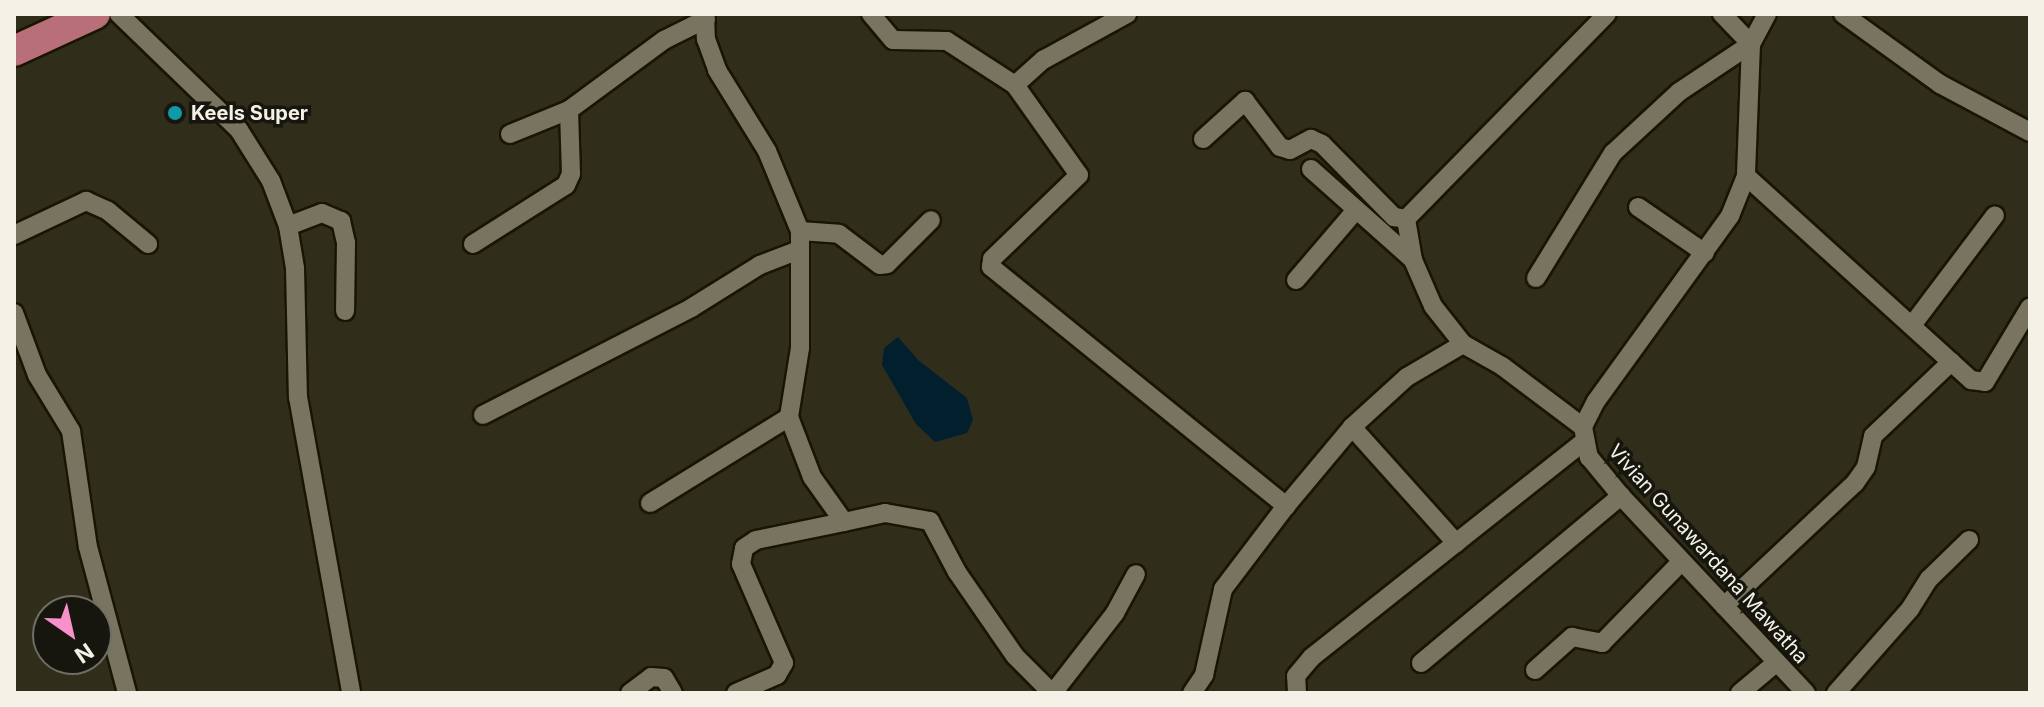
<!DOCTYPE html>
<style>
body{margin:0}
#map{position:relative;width:2044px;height:707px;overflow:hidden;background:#312d1b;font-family:Inter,sans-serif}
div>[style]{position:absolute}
.water>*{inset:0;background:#011f2d}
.roads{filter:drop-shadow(2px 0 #191505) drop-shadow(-2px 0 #191505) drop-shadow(0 2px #191505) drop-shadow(0 -2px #191505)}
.street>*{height:18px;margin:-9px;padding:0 9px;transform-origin:9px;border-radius:9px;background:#787460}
.primary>*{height:30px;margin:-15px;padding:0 15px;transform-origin:15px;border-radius:15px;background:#b86f77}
.dots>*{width:22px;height:22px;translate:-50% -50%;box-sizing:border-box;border:4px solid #17160e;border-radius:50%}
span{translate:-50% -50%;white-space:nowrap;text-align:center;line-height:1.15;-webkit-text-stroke:7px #17160e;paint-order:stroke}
.poi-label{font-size:20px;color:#f4f2e7;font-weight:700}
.left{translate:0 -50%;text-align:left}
.street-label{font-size:20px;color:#f4f2e7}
.frame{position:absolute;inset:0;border:16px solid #f4f2e7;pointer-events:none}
.north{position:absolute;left:32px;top:595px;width:80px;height:80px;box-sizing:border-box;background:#17160e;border:2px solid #6f6e65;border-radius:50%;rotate:146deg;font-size:22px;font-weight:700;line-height:32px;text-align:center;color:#f4f2e7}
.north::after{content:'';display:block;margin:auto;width:28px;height:36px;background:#f890cb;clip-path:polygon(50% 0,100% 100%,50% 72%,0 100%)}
</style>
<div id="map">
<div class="water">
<i style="clip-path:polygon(898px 337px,918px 360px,967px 398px,973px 420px,967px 433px,935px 442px,916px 424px,882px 365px,884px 348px)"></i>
</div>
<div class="roads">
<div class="street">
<i style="left:119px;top:14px;width:167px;rotate:44deg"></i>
<i style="left:239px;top:130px;width:60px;rotate:57.9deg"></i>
<i style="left:271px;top:181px;width:48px;rotate:69.3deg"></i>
<i style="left:288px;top:226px;width:43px;rotate:80.5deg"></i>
<i style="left:295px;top:268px;width:129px;rotate:88.7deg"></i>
<i style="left:298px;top:397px;width:301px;rotate:79.8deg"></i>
<i style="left:705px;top:14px;width:25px;rotate:88deg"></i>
<i style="left:706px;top:39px;width:33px;rotate:70deg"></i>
<i style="left:717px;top:70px;width:95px;rotate:58.3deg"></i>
<i style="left:767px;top:151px;width:87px;rotate:67.6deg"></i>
<i style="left:800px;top:231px;width:117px;rotate:90deg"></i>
<i style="left:800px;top:348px;width:70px;rotate:99.1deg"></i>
<i style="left:789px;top:417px;width:64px;rotate:69deg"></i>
<i style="left:812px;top:477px;width:55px;rotate:54.6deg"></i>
<i style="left:844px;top:522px;width:42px;rotate:-12.4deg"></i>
<i style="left:885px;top:513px;width:46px;rotate:10.1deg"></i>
<i style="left:930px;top:521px;width:58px;rotate:62.1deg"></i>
<i style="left:957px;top:572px;width:102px;rotate:55.4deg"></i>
<i style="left:1015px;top:656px;width:52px;rotate:45deg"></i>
<i style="left:871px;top:14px;width:34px;rotate:50deg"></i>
<i style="left:893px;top:40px;width:54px;rotate:1.1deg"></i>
<i style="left:947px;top:41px;width:81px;rotate:32.9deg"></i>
<i style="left:1015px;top:85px;width:38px;rotate:-42deg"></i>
<i style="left:1043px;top:60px;width:96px;rotate:-28.7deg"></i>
<i style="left:1767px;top:14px;width:34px;rotate:118deg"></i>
<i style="left:1751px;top:44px;width:132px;rotate:92.2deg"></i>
<i style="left:1746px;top:176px;width:43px;rotate:111.8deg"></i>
<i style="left:1730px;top:216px;width:228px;rotate:125.9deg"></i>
<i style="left:1596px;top:401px;width:29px;rotate:117deg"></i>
<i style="left:1583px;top:427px;width:31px;rotate:79deg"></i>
<i style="left:1589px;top:457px;width:50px;rotate:50.6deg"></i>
<i style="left:1621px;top:496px;width:270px;rotate:46.8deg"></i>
<i style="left:1843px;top:14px;width:120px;rotate:35.8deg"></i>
<i style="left:1940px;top:84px;width:102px;rotate:28.1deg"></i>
<i style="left:1015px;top:85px;width:110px;rotate:54.6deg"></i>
<i style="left:1079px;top:175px;width:121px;rotate:136deg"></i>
<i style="left:992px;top:259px;width:8px;rotate:97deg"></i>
<i style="left:991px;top:267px;width:380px;rotate:39deg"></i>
<i style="left:510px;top:134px;width:64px;rotate:-22.1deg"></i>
<i style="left:569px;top:110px;width:118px;rotate:-36.4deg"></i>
<i style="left:664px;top:40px;width:47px;rotate:-26.6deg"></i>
<i style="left:1203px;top:139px;width:57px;rotate:-42.1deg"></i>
<i style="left:1245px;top:101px;width:58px;rotate:52.7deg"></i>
<i style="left:1280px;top:147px;width:10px;rotate:17deg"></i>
<i style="left:1290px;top:150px;width:24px;rotate:-28deg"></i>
<i style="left:1311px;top:139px;width:12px;rotate:24deg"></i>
<i style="left:1322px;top:144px;width:103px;rotate:45.4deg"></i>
<i style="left:1394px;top:217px;width:12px;rotate:9deg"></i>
<i style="left:1311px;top:169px;width:137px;rotate:41.7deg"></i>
<i style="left:1746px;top:176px;width:304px;rotate:42.2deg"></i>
<i style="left:1971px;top:380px;width:14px;rotate:8deg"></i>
<i style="left:1985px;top:382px;width:87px;rotate:-59deg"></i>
<i style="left:1638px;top:207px;width:81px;rotate:34.5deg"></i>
<i style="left:288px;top:226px;width:36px;rotate:-21deg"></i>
<i style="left:322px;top:213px;width:21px;rotate:23deg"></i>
<i style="left:341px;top:221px;width:23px;rotate:77deg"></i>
<i style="left:346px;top:243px;width:68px;rotate:90.8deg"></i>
<i style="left:800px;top:231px;width:39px;rotate:4deg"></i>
<i style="left:839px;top:234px;width:51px;rotate:37.1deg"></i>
<i style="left:880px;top:265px;width:7px;rotate:-8deg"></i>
<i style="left:887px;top:264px;width:62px;rotate:-45deg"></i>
<i style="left:14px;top:235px;width:80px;rotate:-25.3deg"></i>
<i style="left:86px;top:201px;width:24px;rotate:24deg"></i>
<i style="left:108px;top:211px;width:52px;rotate:39.5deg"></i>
<i style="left:473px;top:244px;width:110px;rotate:-32.4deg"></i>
<i style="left:566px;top:185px;width:12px;rotate:-66deg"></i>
<i style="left:571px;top:174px;width:64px;rotate:-91.8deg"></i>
<i style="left:1536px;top:278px;width:147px;rotate:-58.4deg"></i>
<i style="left:1613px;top:153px;width:90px;rotate:-42.7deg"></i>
<i style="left:1679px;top:92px;width:87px;rotate:-33.7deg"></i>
<i style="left:1751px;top:44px;width:42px;rotate:-134deg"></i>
<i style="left:1296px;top:280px;width:92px;rotate:-49.4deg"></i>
<i style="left:14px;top:313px;width:66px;rotate:69.6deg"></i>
<i style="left:37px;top:375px;width:66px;rotate:58.7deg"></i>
<i style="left:71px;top:431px;width:117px;rotate:81.7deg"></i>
<i style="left:88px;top:547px;width:151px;rotate:75deg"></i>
<i style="left:1913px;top:324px;width:136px;rotate:-53deg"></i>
<i style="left:483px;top:415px;width:234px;rotate:-27.2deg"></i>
<i style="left:691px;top:308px;width:81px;rotate:-31.9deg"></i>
<i style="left:760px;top:265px;width:42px;rotate:-21deg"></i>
<i style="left:1352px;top:427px;width:156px;rotate:48.1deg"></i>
<i style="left:1583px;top:427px;width:101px;rotate:-143deg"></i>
<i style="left:1502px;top:366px;width:45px;rotate:-150.6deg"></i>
<i style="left:1463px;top:344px;width:48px;rotate:-128.3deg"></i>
<i style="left:1433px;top:306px;width:50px;rotate:-113.5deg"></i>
<i style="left:1413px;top:260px;width:42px;rotate:-99.7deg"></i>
<i style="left:1406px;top:219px;width:287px;rotate:-45.6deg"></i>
<i style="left:650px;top:503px;width:163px;rotate:-31.7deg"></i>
<i style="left:1724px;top:606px;width:180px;rotate:-43.2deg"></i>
<i style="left:1855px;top:483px;width:19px;rotate:-55deg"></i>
<i style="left:1866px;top:467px;width:32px;rotate:-77deg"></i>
<i style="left:1873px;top:436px;width:108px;rotate:-43.5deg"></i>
<i style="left:1421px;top:663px;width:261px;rotate:-39.9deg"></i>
<i style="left:1535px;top:670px;width:50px;rotate:-41.7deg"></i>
<i style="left:1572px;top:637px;width:31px;rotate:11deg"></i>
<i style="left:1602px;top:643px;width:113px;rotate:-45.7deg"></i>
<i style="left:630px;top:693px;width:26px;rotate:-37deg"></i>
<i style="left:651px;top:677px;width:13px;rotate:4deg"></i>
<i style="left:664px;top:678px;width:17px;rotate:59deg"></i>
<i style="left:736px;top:693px;width:45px;rotate:-23.7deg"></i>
<i style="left:777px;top:675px;width:14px;rotate:-60deg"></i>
<i style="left:784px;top:663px;width:108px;rotate:-113.5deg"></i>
<i style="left:741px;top:564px;width:16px;rotate:-79deg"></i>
<i style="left:744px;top:548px;width:14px;rotate:-34deg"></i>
<i style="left:756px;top:540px;width:90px;rotate:-11.6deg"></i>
<i style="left:1053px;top:693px;width:101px;rotate:-52.2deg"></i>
<i style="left:1115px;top:613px;width:44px;rotate:-61.7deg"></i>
<i style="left:1192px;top:693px;width:22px;rotate:-56deg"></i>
<i style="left:1204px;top:675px;width:88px;rotate:-77.5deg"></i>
<i style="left:1223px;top:589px;width:104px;rotate:-52.8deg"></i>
<i style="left:1286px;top:506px;width:103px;rotate:-50.1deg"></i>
<i style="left:1352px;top:427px;width:74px;rotate:-42.3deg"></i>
<i style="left:1407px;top:377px;width:65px;rotate:-30.5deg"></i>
<i style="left:1297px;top:693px;width:17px;rotate:-93deg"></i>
<i style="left:1296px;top:676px;width:25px;rotate:-50deg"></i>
<i style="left:1312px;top:657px;width:348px;rotate:-38.4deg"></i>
<i style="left:1740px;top:693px;width:48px;rotate:-40deg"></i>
<i style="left:1836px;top:693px;width:112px;rotate:-48.6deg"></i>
<i style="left:1910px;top:609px;width:36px;rotate:-58deg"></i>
<i style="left:1929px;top:579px;width:56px;rotate:-44.3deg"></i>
</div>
<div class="primary">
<i style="left:14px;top:51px;width:89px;rotate:-24.6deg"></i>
</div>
</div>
<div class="dots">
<i style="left:175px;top:113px;background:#0f9aa8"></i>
</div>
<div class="poi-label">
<span class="left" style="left:191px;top:113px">Keels Super</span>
</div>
<div class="street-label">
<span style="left:1708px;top:554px;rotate:48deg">Vivian Gunawardana Mawatha</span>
</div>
<div class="frame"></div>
<div class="north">N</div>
</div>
